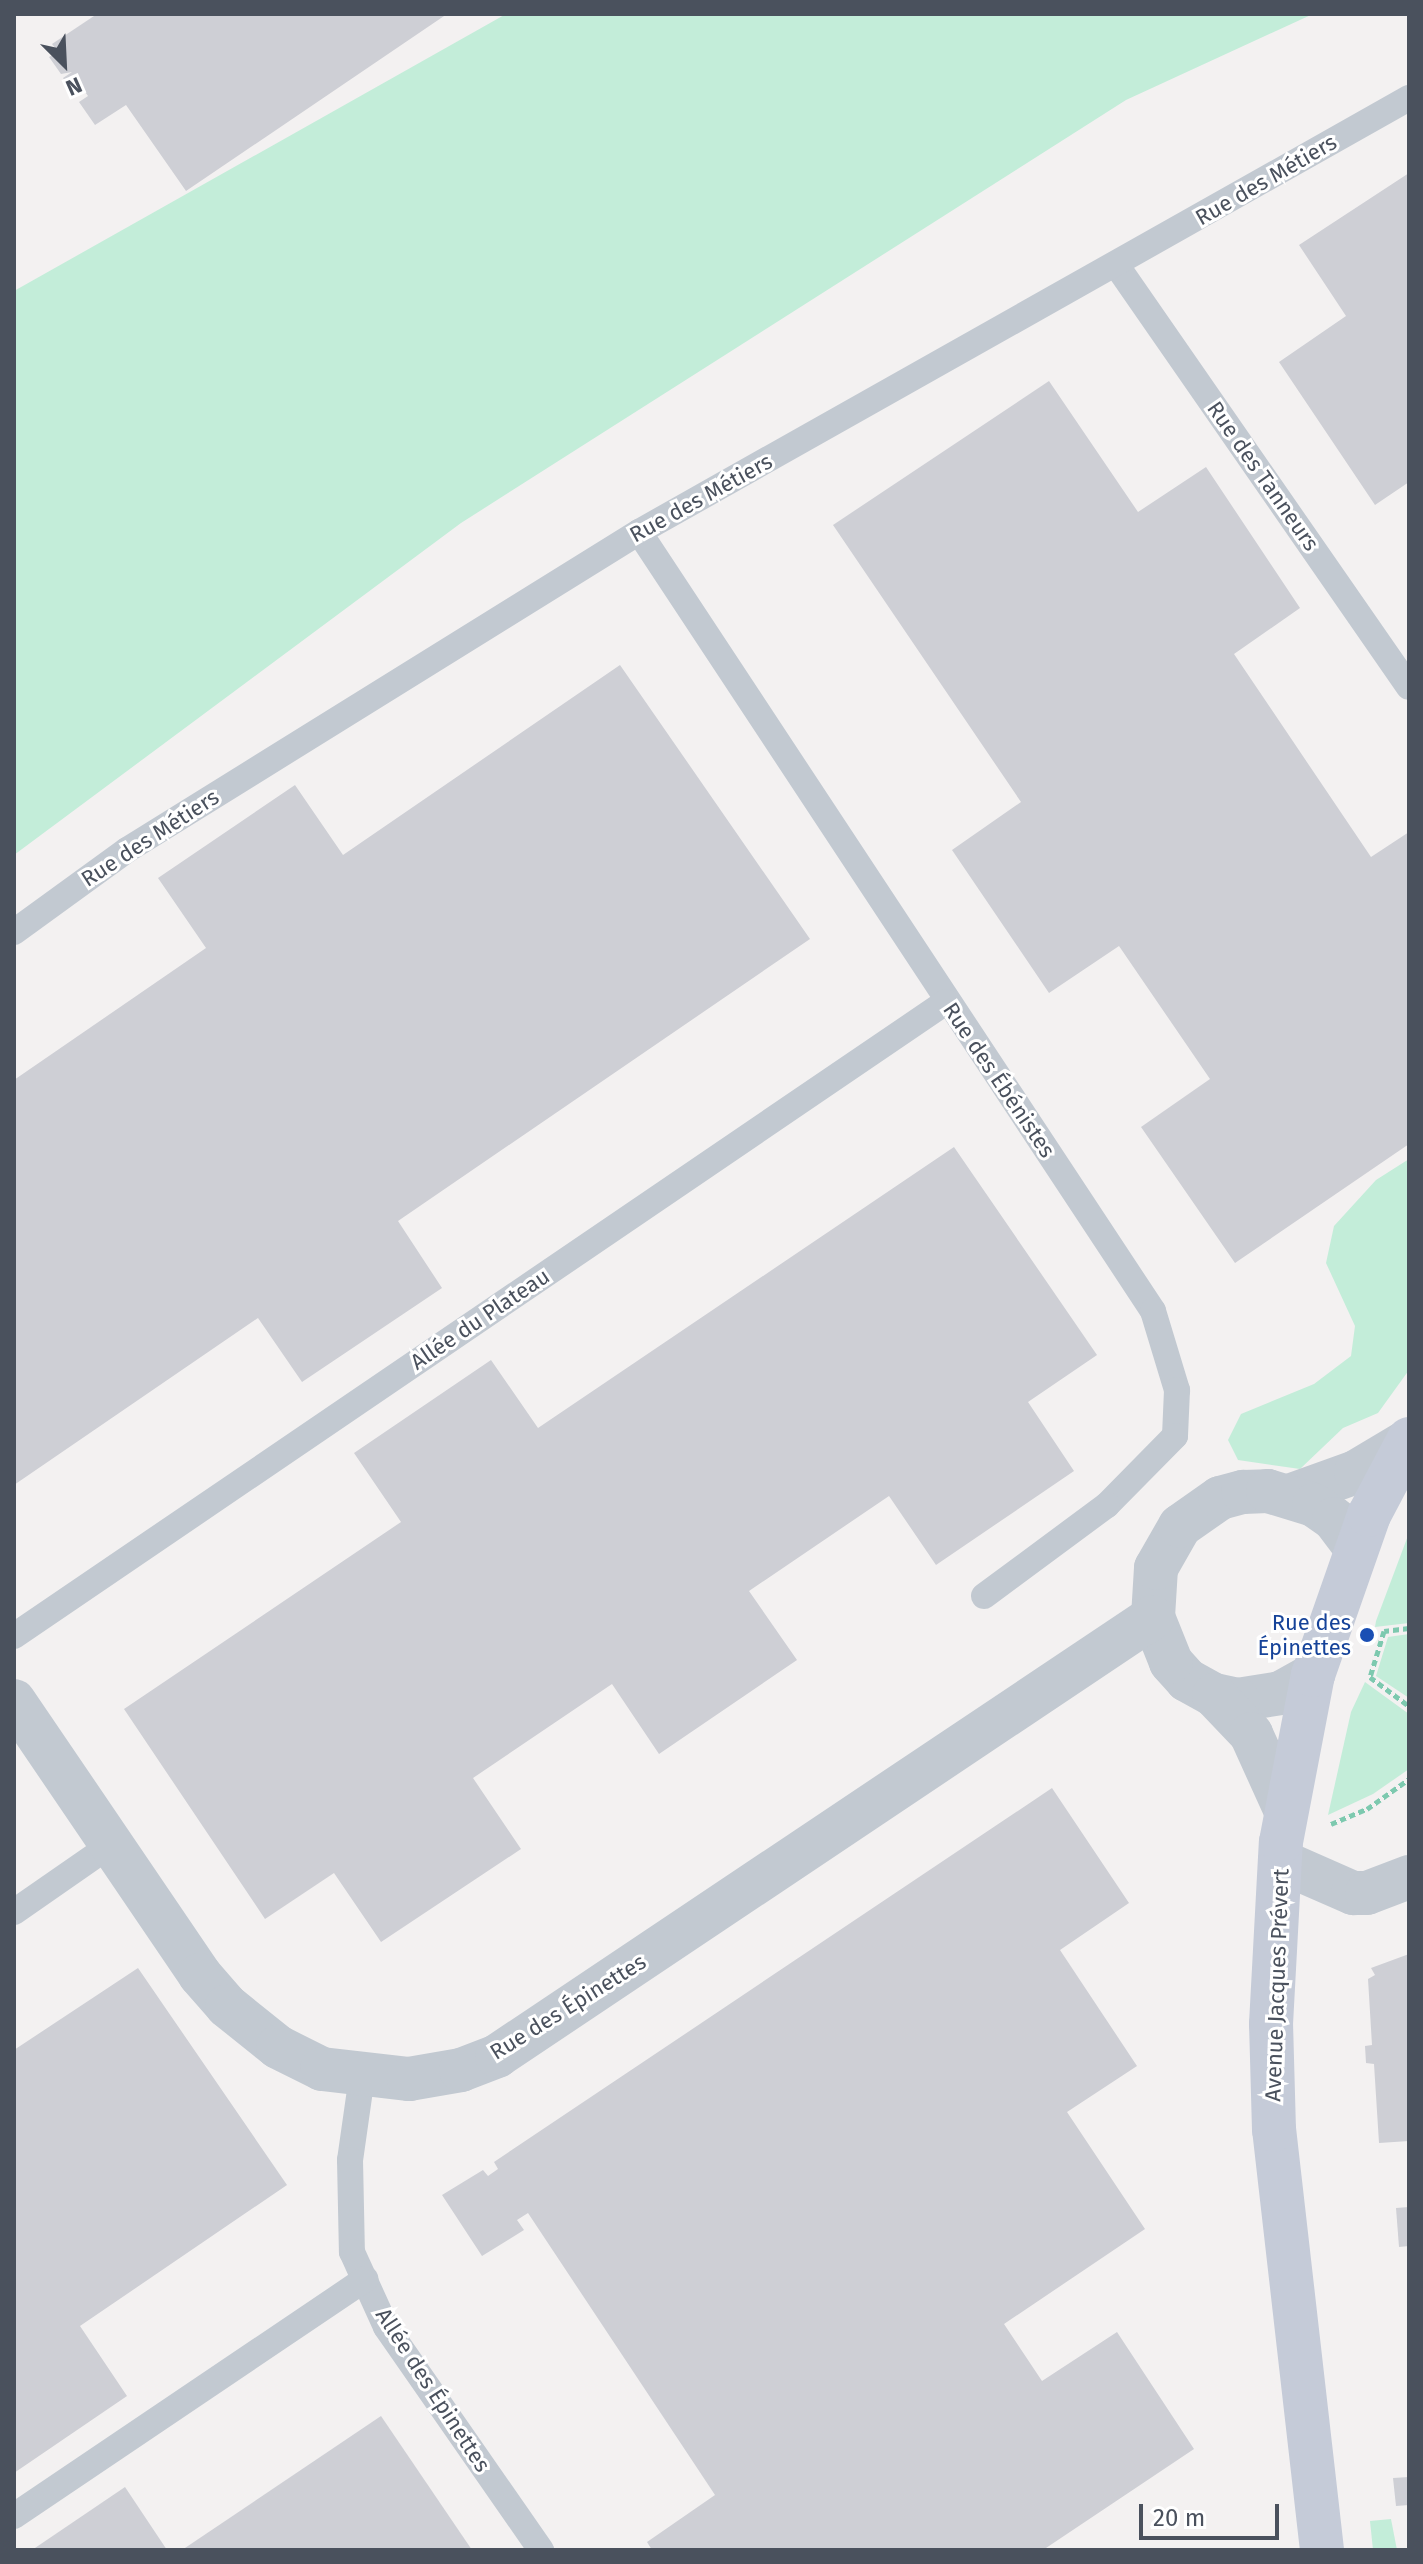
<!DOCTYPE html>
<meta charset="utf-8">
<style>
body{margin:0}
#map{position:relative;width:1423px;height:2564px;overflow:hidden;background:#f3f1f1;font-family:"Fira Sans",sans-serif}
div>[style]{position:absolute}
.green>*{inset:0;background:#c3edd9}
.building>*{inset:0;background:#cecfd5}
.path>*{height:5px;margin-top:-2.5px;transform-origin:0;background:repeating-linear-gradient(90deg,#7dc9af 0 6px,transparent 0 10px)}
.lane>*{height:26px;margin:-13px;padding:0 13px;transform-origin:13px;border-radius:13px;background:#c2c9d1}
.street>*{height:44px;margin:-22px;padding:0 22px;transform-origin:22px;border-radius:22px;background:#c2c9d1}
.secondary>*{height:44px;margin:-22px;padding:0 22px;transform-origin:22px;border-radius:22px;background:#c5cbd8}
.dots>*{width:22px;height:22px;translate:-50% -50%;box-sizing:border-box;border:4px solid #fff;border-radius:50%}
span{translate:-50% -50%;white-space:nowrap;text-align:center;line-height:1.15;-webkit-text-stroke:6px #fff;paint-order:stroke}
.street-label{font-size:22px;color:#4a515d}
.transit-label{font-size:22px;color:#164399}
.right{translate:-100% -50%;text-align:right}
.frame{position:absolute;inset:0;border:16px solid #4a515d;pointer-events:none}
.north{position:absolute;left:24px;top:24px;width:80px;height:80px;-webkit-text-stroke:6px #fff;paint-order:stroke;rotate:156deg;font-size:22px;font-weight:700;line-height:32px;text-align:center;color:#4a515d}
.north::after{content:'';display:block;margin:auto;width:28px;height:36px;background:#4a515d;clip-path:polygon(50% 0,100% 100%,50% 72%,0 100%)}
.scale{position:absolute;left:1139px;top:2504px;width:140px;height:36px;box-sizing:border-box;border:4px solid #4a515d;border-top:0;padding-left:10px;font-size:24px;line-height:28px;white-space:nowrap;color:#4a515d;-webkit-text-stroke:6px #fff;paint-order:stroke}
</style>
<div id="map">
<div class="green">
<i style="clip-path:polygon(506px 14px,1313px 14px,1126px 100px,461px 523px,14px 855px,14px 291px)"></i>
<i style="clip-path:polygon(1409px 1159px,1409px 1370px,1378px 1413px,1343px 1428px,1300px 1469px,1238px 1460px,1228px 1440px,1241px 1414px,1314px 1384px,1351px 1356px,1355px 1326px,1326px 1263px,1334px 1226px,1376px 1180px)"></i>
<i style="clip-path:polygon(1409px 1533px,1409px 1623px,1375px 1627px,1376px 1621px)"></i>
<i style="clip-path:polygon(1409px 1634px,1409px 1698px,1376px 1676px,1388px 1637px)"></i>
<i style="clip-path:polygon(1365px 1682px,1409px 1714px,1409px 1769px,1373px 1794px,1328px 1815px,1351px 1712px)"></i>
<i style="clip-path:polygon(1391px 2519px,1397px 2550px,1373px 2550px,1370px 2521px)"></i>
</div>
<div class="building">
<i style="clip-path:polygon(97px 14px,447px 14px,186px 191px,126px 105px,95px 125px,79px 102px,88px 96px,83px 89px,74px 95px,63px 78px,72px 72px,61px 74px,49px 57px,58px 52px,52px 44px)"></i>
<i style="clip-path:polygon(1409px 173px,1409px 482px,1375px 505px,1279px 362px,1346px 316px,1299px 245px)"></i>
<i style="clip-path:polygon(1049px 381px,1138px 512px,1206px 467px,1300px 608px,1234px 654px,1371px 857px,1409px 832px,1409px 1144px,1235px 1263px,1141px 1127px,1210px 1079px,1119px 946px,1049px 993px,952px 850px,1021px 802px,833px 525px)"></i>
<i style="clip-path:polygon(620px 665px,810px 939px,398px 1221px,442px 1288px,302px 1382px,258px 1318px,14px 1485px,14px 1080px,206px 948px,158px 878px,295px 785px,343px 855px)"></i>
<i style="clip-path:polygon(954px 1147px,1097px 1355px,1028px 1402px,1074px 1471px,936px 1565px,889px 1496px,749px 1591px,797px 1660px,659px 1754px,612px 1684px,473px 1778px,521px 1849px,381px 1942px,334px 1873px,265px 1919px,124px 1709px,401px 1522px,354px 1453px,491px 1360px,538px 1428px)"></i>
<i style="clip-path:polygon(1052px 1788px,1129px 1903px,1060px 1950px,1137px 2066px,1067px 2112px,1145px 2229px,1004px 2324px,1042px 2381px,1117px 2332px,1194px 2449px,1043px 2550px,652px 2550px,647px 2542px,715px 2495px,528px 2213px,517px 2220px,524px 2230px,482px 2256px,442px 2195px,483px 2170px,488px 2176px,498px 2169px,494px 2162px)"></i>
<i style="clip-path:polygon(1409px 1954px,1409px 2141px,1379px 2143px,1374px 2064px,1366px 2063px,1365px 2046px,1372px 2045px,1368px 1979px,1375px 1975px,1371px 1968px)"></i>
<i style="clip-path:polygon(138px 1968px,287px 2185px,80px 2326px,127px 2396px,14px 2473px,14px 2050px)"></i>
<i style="clip-path:polygon(1409px 2207px,1409px 2246px,1399px 2247px,1396px 2208px)"></i>
<i style="clip-path:polygon(381px 2416px,472px 2550px,182px 2550px)"></i>
<i style="clip-path:polygon(1409px 2477px,1409px 2505px,1396px 2506px,1393px 2478px)"></i>
<i style="clip-path:polygon(125px 2487px,167px 2550px,32px 2550px)"></i>
</div>
<div class="path">
<i style="left:1409px;top:1628px;width:25px;rotate:173deg"></i>
<i style="left:1384px;top:1631px;width:48px;rotate:106.9deg"></i>
<i style="left:1370px;top:1677px;width:49px;rotate:36.6deg"></i>
<i style="left:1331px;top:1824px;width:39px;rotate:-23deg"></i>
<i style="left:1367px;top:1809px;width:52px;rotate:-35.5deg"></i>
</div>
<div class="lane">
<i style="left:1117px;top:266px;width:512px;rotate:55.26deg"></i>
<i style="left:639px;top:532px;width:933px;rotate:56.58deg"></i>
<i style="left:1153px;top:1311px;width:83px;rotate:73.1deg"></i>
<i style="left:1177px;top:1390px;width:46px;rotate:92.5deg"></i>
<i style="left:1175px;top:1436px;width:97px;rotate:134.6deg"></i>
<i style="left:1107px;top:1505px;width:153px;rotate:143.5deg"></i>
<i style="left:14px;top:932px;width:140px;rotate:-36deg"></i>
<i style="left:127px;top:850px;width:603px;rotate:-31.84deg"></i>
<i style="left:639px;top:532px;width:884px;rotate:-29.41deg"></i>
<i style="left:14px;top:1636px;width:1127px;rotate:-34.23deg"></i>
<i style="left:14px;top:1912px;width:119px;rotate:-34.8deg"></i>
<i style="left:362px;top:2076px;width:85px;rotate:98.1deg"></i>
<i style="left:350px;top:2160px;width:92px;rotate:88.8deg"></i>
<i style="left:352px;top:2252px;width:82px;rotate:65.6deg"></i>
<i style="left:386px;top:2327px;width:272px;rotate:55.2deg"></i>
<i style="left:14px;top:2516px;width:424px;rotate:-34deg"></i>
</div>
<div class="street">
<i style="left:1292px;top:1495px;width:68px;rotate:-19.8deg"></i>
<i style="left:1356px;top:1472px;width:61px;rotate:-30.8deg"></i>
<i style="left:1313px;top:1675px;width:37px;rotate:151deg"></i>
<i style="left:1281px;top:1693px;width:44px;rotate:170.8deg"></i>
<i style="left:1238px;top:1700px;width:25px;rotate:-168deg"></i>
<i style="left:1214px;top:1695px;width:31px;rotate:-151deg"></i>
<i style="left:1187px;top:1680px;width:24px;rotate:-132deg"></i>
<i style="left:1171px;top:1662px;width:48px;rotate:-111.8deg"></i>
<i style="left:1153px;top:1617px;width:49px;rotate:-86.5deg"></i>
<i style="left:1156px;top:1568px;width:48px;rotate:-60.3deg"></i>
<i style="left:1180px;top:1526px;width:49px;rotate:-35deg"></i>
<i style="left:1220px;top:1498px;width:24px;rotate:-15deg"></i>
<i style="left:1243px;top:1492px;width:25px;rotate:-2deg"></i>
<i style="left:1268px;top:1491px;width:48px;rotate:16.9deg"></i>
<i style="left:1314px;top:1505px;width:24px;rotate:35deg"></i>
<i style="left:1334px;top:1519px;width:36px;rotate:53deg"></i>
<i style="left:1214px;top:1695px;width:54px;rotate:46.5deg"></i>
<i style="left:1251px;top:1734px;width:85px;rotate:65.6deg"></i>
<i style="left:14px;top:1701px;width:331px;rotate:55.8deg"></i>
<i style="left:200px;top:1975px;width:41px;rotate:48.9deg"></i>
<i style="left:227px;top:2006px;width:65px;rotate:38.8deg"></i>
<i style="left:278px;top:2047px;width:49px;rotate:26.6deg"></i>
<i style="left:322px;top:2069px;width:88px;rotate:6.6deg"></i>
<i style="left:409px;top:2079px;width:53px;rotate:-9.8deg"></i>
<i style="left:461px;top:2070px;width:39px;rotate:-21deg"></i>
<i style="left:497px;top:2056px;width:789px;rotate:-33.79deg"></i>
<i style="left:1280px;top:1861px;width:80px;rotate:23.7deg"></i>
<i style="left:1353px;top:1893px;width:14px"></i>
<i style="left:1367px;top:1893px;width:45px;rotate:-20.9deg"></i>
</div>
<div class="secondary">
<i style="left:1322px;top:2550px;width:423px;rotate:-96.5deg"></i>
<i style="left:1274px;top:2130px;width:106px;rotate:-91.6deg"></i>
<i style="left:1271px;top:2024px;width:182px;rotate:-86.9deg"></i>
<i style="left:1281px;top:1842px;width:170px;rotate:-79.2deg"></i>
<i style="left:1313px;top:1675px;width:170px;rotate:-70.7deg"></i>
<i style="left:1369px;top:1515px;width:86px;rotate:-62.2deg"></i>
</div>
<div class="dots">
<i style="left:1367px;top:1635px;background:#1a4fb4"></i>
</div>
<div class="street-label">
<span style="left:1266px;top:180px;rotate:-30deg">Rue des Métiers</span>
<span style="left:1263px;top:476px;rotate:55deg">Rue des Tanneurs</span>
<span style="left:701px;top:498px;rotate:-29deg">Rue des Métiers</span>
<span style="left:150px;top:838px;rotate:-33deg">Rue des Métiers</span>
<span style="left:999px;top:1080px;rotate:56deg">Rue des Ébénistes</span>
<span style="left:480px;top:1319px;rotate:-34deg">Allée du Plateau</span>
<span style="left:1277px;top:1985px;rotate:-88deg">Avenue Jacques Prévert</span>
<span style="left:568px;top:2007px;rotate:-32deg">Rue des Épinettes</span>
<span style="left:433px;top:2390px;rotate:57deg">Allée des Épinettes</span>
</div>
<div class="transit-label">
<span class="right" style="left:1351px;top:1635px">Rue des<br>Épinettes</span>
</div>
<div class="frame"></div>
<div class="north">N</div>
<div class="scale">20 m</div>
</div>
